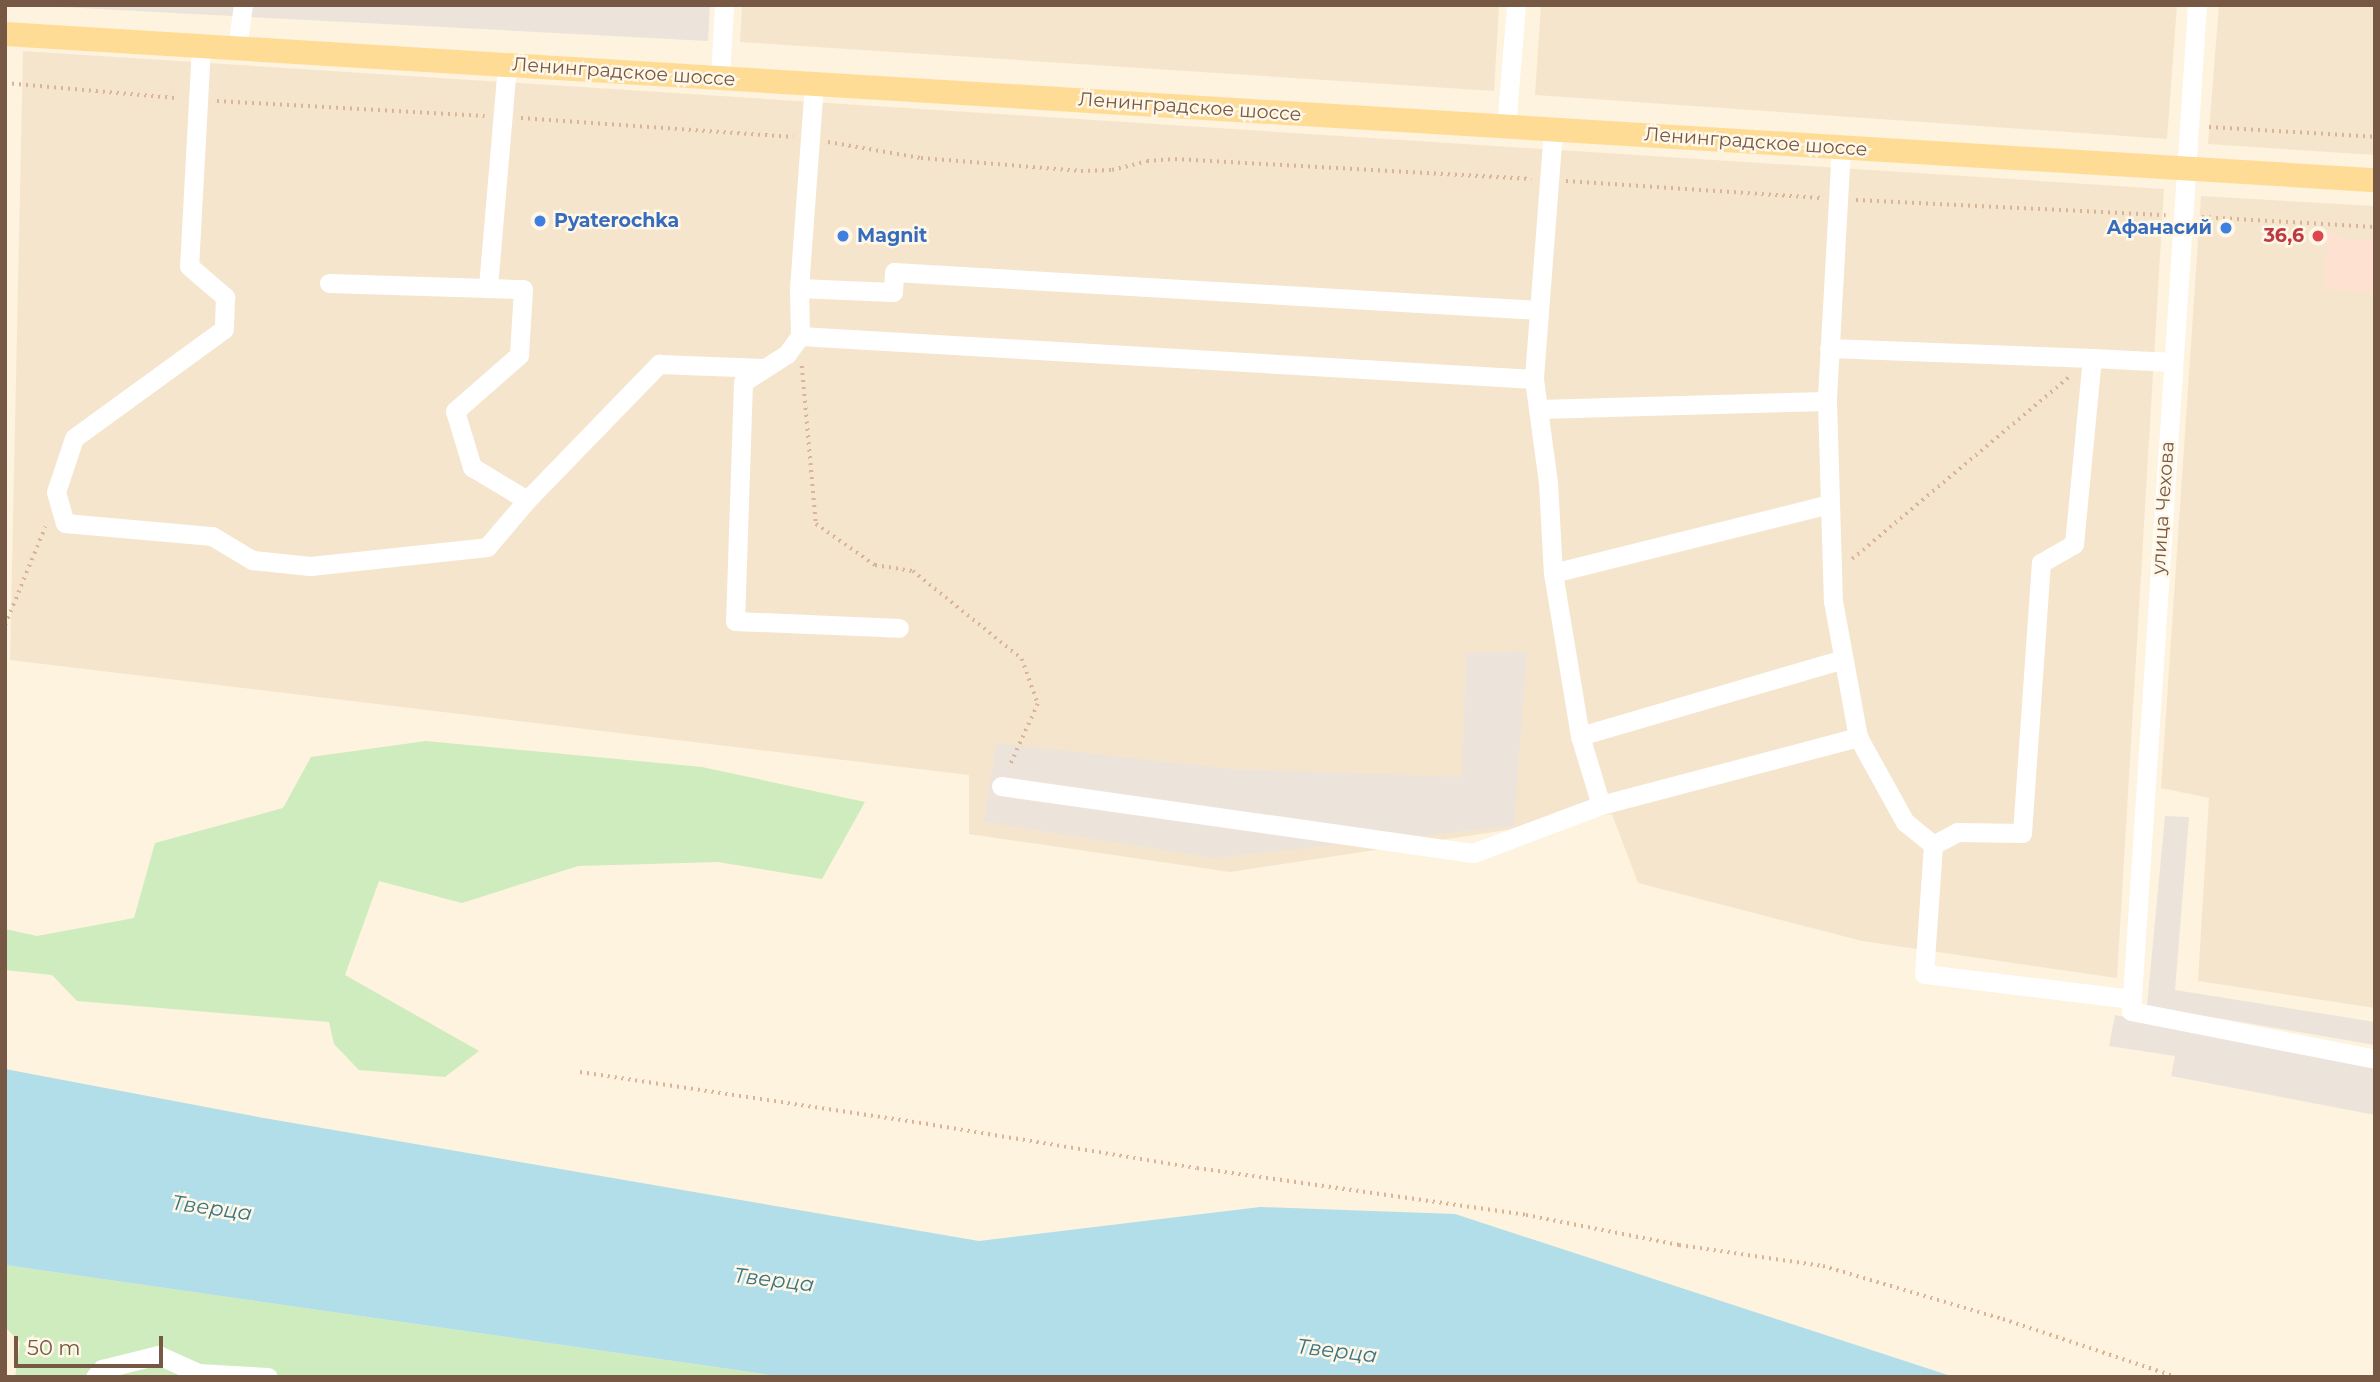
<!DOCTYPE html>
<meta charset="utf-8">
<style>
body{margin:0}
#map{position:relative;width:2380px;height:1382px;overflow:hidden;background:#fef3df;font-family:Montserrat,sans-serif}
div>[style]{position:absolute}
.residential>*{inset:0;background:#f6e5cd}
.commercial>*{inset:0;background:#ffe1d2}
.industrial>*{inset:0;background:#ece4db}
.green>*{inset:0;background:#ceecbd}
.water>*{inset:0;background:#b2dee9}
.path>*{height:3.5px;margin-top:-1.75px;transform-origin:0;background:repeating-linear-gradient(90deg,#dab498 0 2px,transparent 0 7px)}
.minor>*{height:19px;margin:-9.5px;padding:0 9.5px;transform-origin:9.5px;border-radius:9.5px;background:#fff}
.major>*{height:24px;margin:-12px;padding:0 12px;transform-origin:12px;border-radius:12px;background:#ffdc95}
.dots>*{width:19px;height:19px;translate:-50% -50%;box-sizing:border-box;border:4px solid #fff7e7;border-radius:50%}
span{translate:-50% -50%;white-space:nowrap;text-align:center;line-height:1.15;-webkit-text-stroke:5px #fff7e7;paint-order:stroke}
.street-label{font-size:19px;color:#765845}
.shop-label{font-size:19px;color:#366cbe;font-weight:700}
.left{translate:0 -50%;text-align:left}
.right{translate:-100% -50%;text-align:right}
.health-label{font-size:19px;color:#be3a42;font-weight:700}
.water-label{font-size:21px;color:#3b7584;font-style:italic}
.frame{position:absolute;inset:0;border:7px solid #765845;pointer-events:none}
.scale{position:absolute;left:14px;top:1336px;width:149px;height:32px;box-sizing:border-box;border:4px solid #765845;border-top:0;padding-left:9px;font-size:21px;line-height:24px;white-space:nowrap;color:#765845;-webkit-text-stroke:5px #fff7e7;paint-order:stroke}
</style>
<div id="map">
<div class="residential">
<i style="clip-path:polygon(742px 5px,1499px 5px,1494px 91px,740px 42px)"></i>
<i style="clip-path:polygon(1541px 5px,2177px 5px,2167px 139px,1535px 95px)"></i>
<i style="clip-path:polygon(2219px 5px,2375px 5px,2375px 155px,2208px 144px)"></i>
<i style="clip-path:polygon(23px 51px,2164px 189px,2117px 978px,1862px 941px,1638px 883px,1612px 814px,1230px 872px,969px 834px,969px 775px,10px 660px)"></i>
<i style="clip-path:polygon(2201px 196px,2375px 206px,2375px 1008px,2198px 981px,2209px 798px,2161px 788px)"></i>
</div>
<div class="commercial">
<i style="clip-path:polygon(2328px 232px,2349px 239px,2375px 241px,2375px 292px,2324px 289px)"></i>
</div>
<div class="industrial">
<i style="clip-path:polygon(22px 5px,710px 5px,708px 41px)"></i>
<i style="clip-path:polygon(1527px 651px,1514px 826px,1214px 858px,984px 822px,996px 743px,1232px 769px,1462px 777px,1466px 653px)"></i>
<i style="clip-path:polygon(2165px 816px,2189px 817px,2175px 990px,2375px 1022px,2375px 1045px,2147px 1006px)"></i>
<i style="clip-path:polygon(2115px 1015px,2375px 1065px,2375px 1115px,2171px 1076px,2175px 1056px,2109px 1046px)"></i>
</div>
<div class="green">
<i style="clip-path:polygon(426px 741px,702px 767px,865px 802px,822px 879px,718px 862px,578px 866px,462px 903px,379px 881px,345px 975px,479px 1051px,445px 1077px,359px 1070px,334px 1044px,329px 1022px,77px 1001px,52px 975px,5px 970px,5px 929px,37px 936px,134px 918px,155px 843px,283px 808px,311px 757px)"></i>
<i style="clip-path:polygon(5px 1265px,784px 1377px,15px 1377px,20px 1342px,5px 1327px)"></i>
</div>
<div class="water">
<i style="clip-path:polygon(5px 1069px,258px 1117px,979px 1241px,1260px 1207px,1455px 1214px,1954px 1377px,784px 1377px,5px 1265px)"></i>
</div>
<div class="path">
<i style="left:5px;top:83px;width:174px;rotate:5deg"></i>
<i style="left:217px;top:101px;width:268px;rotate:3.2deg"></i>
<i style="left:521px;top:118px;width:273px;rotate:4deg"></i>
<i style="left:2209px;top:127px;width:166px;rotate:3.4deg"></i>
<i style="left:828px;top:142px;width:94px;rotate:9.8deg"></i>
<i style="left:921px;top:158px;width:161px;rotate:4.6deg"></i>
<i style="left:1081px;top:171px;width:31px;rotate:-2deg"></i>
<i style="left:1112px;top:170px;width:36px;rotate:-14deg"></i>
<i style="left:1147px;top:161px;width:28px;rotate:-4deg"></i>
<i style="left:1175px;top:159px;width:357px;rotate:3.2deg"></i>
<i style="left:1566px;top:181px;width:255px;rotate:3.8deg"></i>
<i style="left:1856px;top:200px;width:310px;rotate:2.8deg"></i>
<i style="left:2202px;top:217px;width:173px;rotate:3.3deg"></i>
<i style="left:802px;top:366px;width:159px;rotate:84.9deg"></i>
<i style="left:816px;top:524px;width:72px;rotate:34.8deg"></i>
<i style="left:875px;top:565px;width:38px;rotate:9deg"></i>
<i style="left:913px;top:571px;width:140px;rotate:38.9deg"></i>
<i style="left:1022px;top:659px;width:48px;rotate:70.4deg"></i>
<i style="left:1038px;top:704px;width:70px;rotate:114.4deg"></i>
<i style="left:1852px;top:559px;width:283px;rotate:-40deg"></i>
<i style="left:5px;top:625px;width:106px;rotate:-67.8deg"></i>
<i style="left:580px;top:1072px;width:357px;rotate:8.5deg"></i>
<i style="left:933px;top:1125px;width:267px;rotate:9.3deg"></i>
<i style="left:1197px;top:1168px;width:332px;rotate:8.1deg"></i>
<i style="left:1526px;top:1215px;width:156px;rotate:11.1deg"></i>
<i style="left:1679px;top:1245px;width:146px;rotate:8.3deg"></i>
<i style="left:1823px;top:1266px;width:188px;rotate:16.4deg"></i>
<i style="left:2003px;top:1319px;width:182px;rotate:18.5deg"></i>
</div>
<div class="minor">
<i style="left:2197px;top:5px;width:1008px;rotate:93.75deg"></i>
<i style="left:2131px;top:1011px;width:249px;rotate:11.1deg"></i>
<i style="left:201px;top:46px;width:220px;rotate:93.1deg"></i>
<i style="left:189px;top:266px;width:48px;rotate:40.7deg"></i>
<i style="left:225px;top:297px;width:32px;rotate:92deg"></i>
<i style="left:224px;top:329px;width:185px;rotate:144deg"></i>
<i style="left:74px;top:438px;width:57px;rotate:108.4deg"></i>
<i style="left:56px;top:492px;width:32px;rotate:74deg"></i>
<i style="left:65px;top:523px;width:148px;rotate:5.1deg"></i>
<i style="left:212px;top:536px;width:47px;rotate:31deg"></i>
<i style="left:252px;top:560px;width:58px;rotate:5.9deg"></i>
<i style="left:310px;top:566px;width:178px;rotate:-6.1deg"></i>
<i style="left:487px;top:547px;width:62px;rotate:-49.6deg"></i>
<i style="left:527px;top:500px;width:190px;rotate:-45.9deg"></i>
<i style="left:659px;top:364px;width:105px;rotate:2.2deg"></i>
<i style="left:237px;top:48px;width:43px;rotate:-82.1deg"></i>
<i style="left:507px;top:65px;width:224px;rotate:94.9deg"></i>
<i style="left:488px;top:288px;width:35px;rotate:2deg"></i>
<i style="left:523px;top:289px;width:66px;rotate:93.5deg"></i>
<i style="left:519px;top:355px;width:85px;rotate:138.8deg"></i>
<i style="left:455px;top:411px;width:59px;rotate:73.1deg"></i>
<i style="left:472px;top:467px;width:64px;rotate:31deg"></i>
<i style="left:720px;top:78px;width:73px;rotate:-86.9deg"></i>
<i style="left:814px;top:84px;width:205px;rotate:94.2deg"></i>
<i style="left:799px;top:288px;width:94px;rotate:2.4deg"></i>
<i style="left:893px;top:292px;width:20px;rotate:-87deg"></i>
<i style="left:894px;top:272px;width:646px;rotate:3.37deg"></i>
<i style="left:1506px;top:127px;width:122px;rotate:-85.3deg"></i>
<i style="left:1553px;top:130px;width:250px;rotate:94.4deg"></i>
<i style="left:1534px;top:379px;width:104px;rotate:82.3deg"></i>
<i style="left:1548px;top:482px;width:91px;rotate:86.9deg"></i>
<i style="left:1553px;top:573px;width:165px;rotate:80.6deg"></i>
<i style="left:1580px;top:736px;width:72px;rotate:73.1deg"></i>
<i style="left:1841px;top:147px;width:254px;rotate:93.2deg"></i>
<i style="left:1827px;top:401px;width:200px;rotate:88.3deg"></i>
<i style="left:1833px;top:601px;width:138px;rotate:79.6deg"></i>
<i style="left:1858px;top:737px;width:97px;rotate:61.1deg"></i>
<i style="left:1905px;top:822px;width:36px;rotate:39deg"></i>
<i style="left:329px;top:283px;width:159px;rotate:1.8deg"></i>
<i style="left:799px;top:288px;width:48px;rotate:88.8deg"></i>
<i style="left:800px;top:336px;width:22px;rotate:126deg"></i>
<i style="left:787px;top:354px;width:52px;rotate:147.5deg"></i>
<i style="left:743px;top:382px;width:239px;rotate:91.9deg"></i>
<i style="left:735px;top:621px;width:164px;rotate:2.4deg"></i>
<i style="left:800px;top:336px;width:735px;rotate:3.35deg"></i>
<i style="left:1829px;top:348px;width:263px;rotate:2.2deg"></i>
<i style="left:1538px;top:409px;width:289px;rotate:-1.6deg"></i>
<i style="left:1553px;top:573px;width:285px;rotate:-14deg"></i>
<i style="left:1580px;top:736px;width:274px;rotate:-16.3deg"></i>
<i style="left:1001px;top:786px;width:477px;rotate:8.1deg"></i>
<i style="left:1473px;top:853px;width:137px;rotate:-20.6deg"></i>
<i style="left:1601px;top:805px;width:266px;rotate:-14.8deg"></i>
<i style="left:2132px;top:999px;width:209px;rotate:-173.1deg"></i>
<i style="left:1924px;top:974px;width:129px;rotate:-86deg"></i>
<i style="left:1933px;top:845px;width:27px;rotate:-28deg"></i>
<i style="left:1957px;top:832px;width:65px;rotate:0.9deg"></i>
<i style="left:2022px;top:833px;width:271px;rotate:-86deg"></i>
<i style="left:2041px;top:563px;width:38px;rotate:-30deg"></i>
<i style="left:2074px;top:544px;width:187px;rotate:-84.5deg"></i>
<i style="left:2092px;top:358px;width:80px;rotate:2.9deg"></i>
<i style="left:95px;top:1377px;width:11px;rotate:-49deg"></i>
<i style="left:102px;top:1369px;width:58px;rotate:-14deg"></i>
<i style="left:158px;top:1355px;width:44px;rotate:24.2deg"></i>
<i style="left:198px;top:1373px;width:70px;rotate:3.3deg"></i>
</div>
<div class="major">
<i style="left:5px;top:34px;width:2374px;rotate:3.53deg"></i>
</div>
<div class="dots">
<i style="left:540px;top:221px;background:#3f7fe0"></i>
<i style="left:2226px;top:228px;background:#3f7fe0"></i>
<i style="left:843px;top:236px;background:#3f7fe0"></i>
<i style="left:2318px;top:236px;background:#e0444e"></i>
</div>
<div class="street-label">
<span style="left:624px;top:72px;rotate:4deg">Ленинградское шоссе</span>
<span style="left:1190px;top:107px;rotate:4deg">Ленинградское шоссе</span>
<span style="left:1756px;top:142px;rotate:4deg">Ленинградское шоссе</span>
<span style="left:2163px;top:508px;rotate:-86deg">улица Чехова</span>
</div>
<div class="shop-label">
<span class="left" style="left:554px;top:221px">Pyaterochka</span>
<span class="right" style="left:2212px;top:228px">Афанасий</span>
<span class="left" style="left:857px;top:236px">Magnit</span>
</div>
<div class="health-label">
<span class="right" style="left:2304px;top:236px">36,6</span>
</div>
<div class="water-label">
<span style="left:212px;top:1208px;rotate:8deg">Тверца</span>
<span style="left:774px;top:1280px;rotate:7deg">Тверца</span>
<span style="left:1337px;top:1351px;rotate:7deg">Тверца</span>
</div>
<div class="frame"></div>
<div class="scale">50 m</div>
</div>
